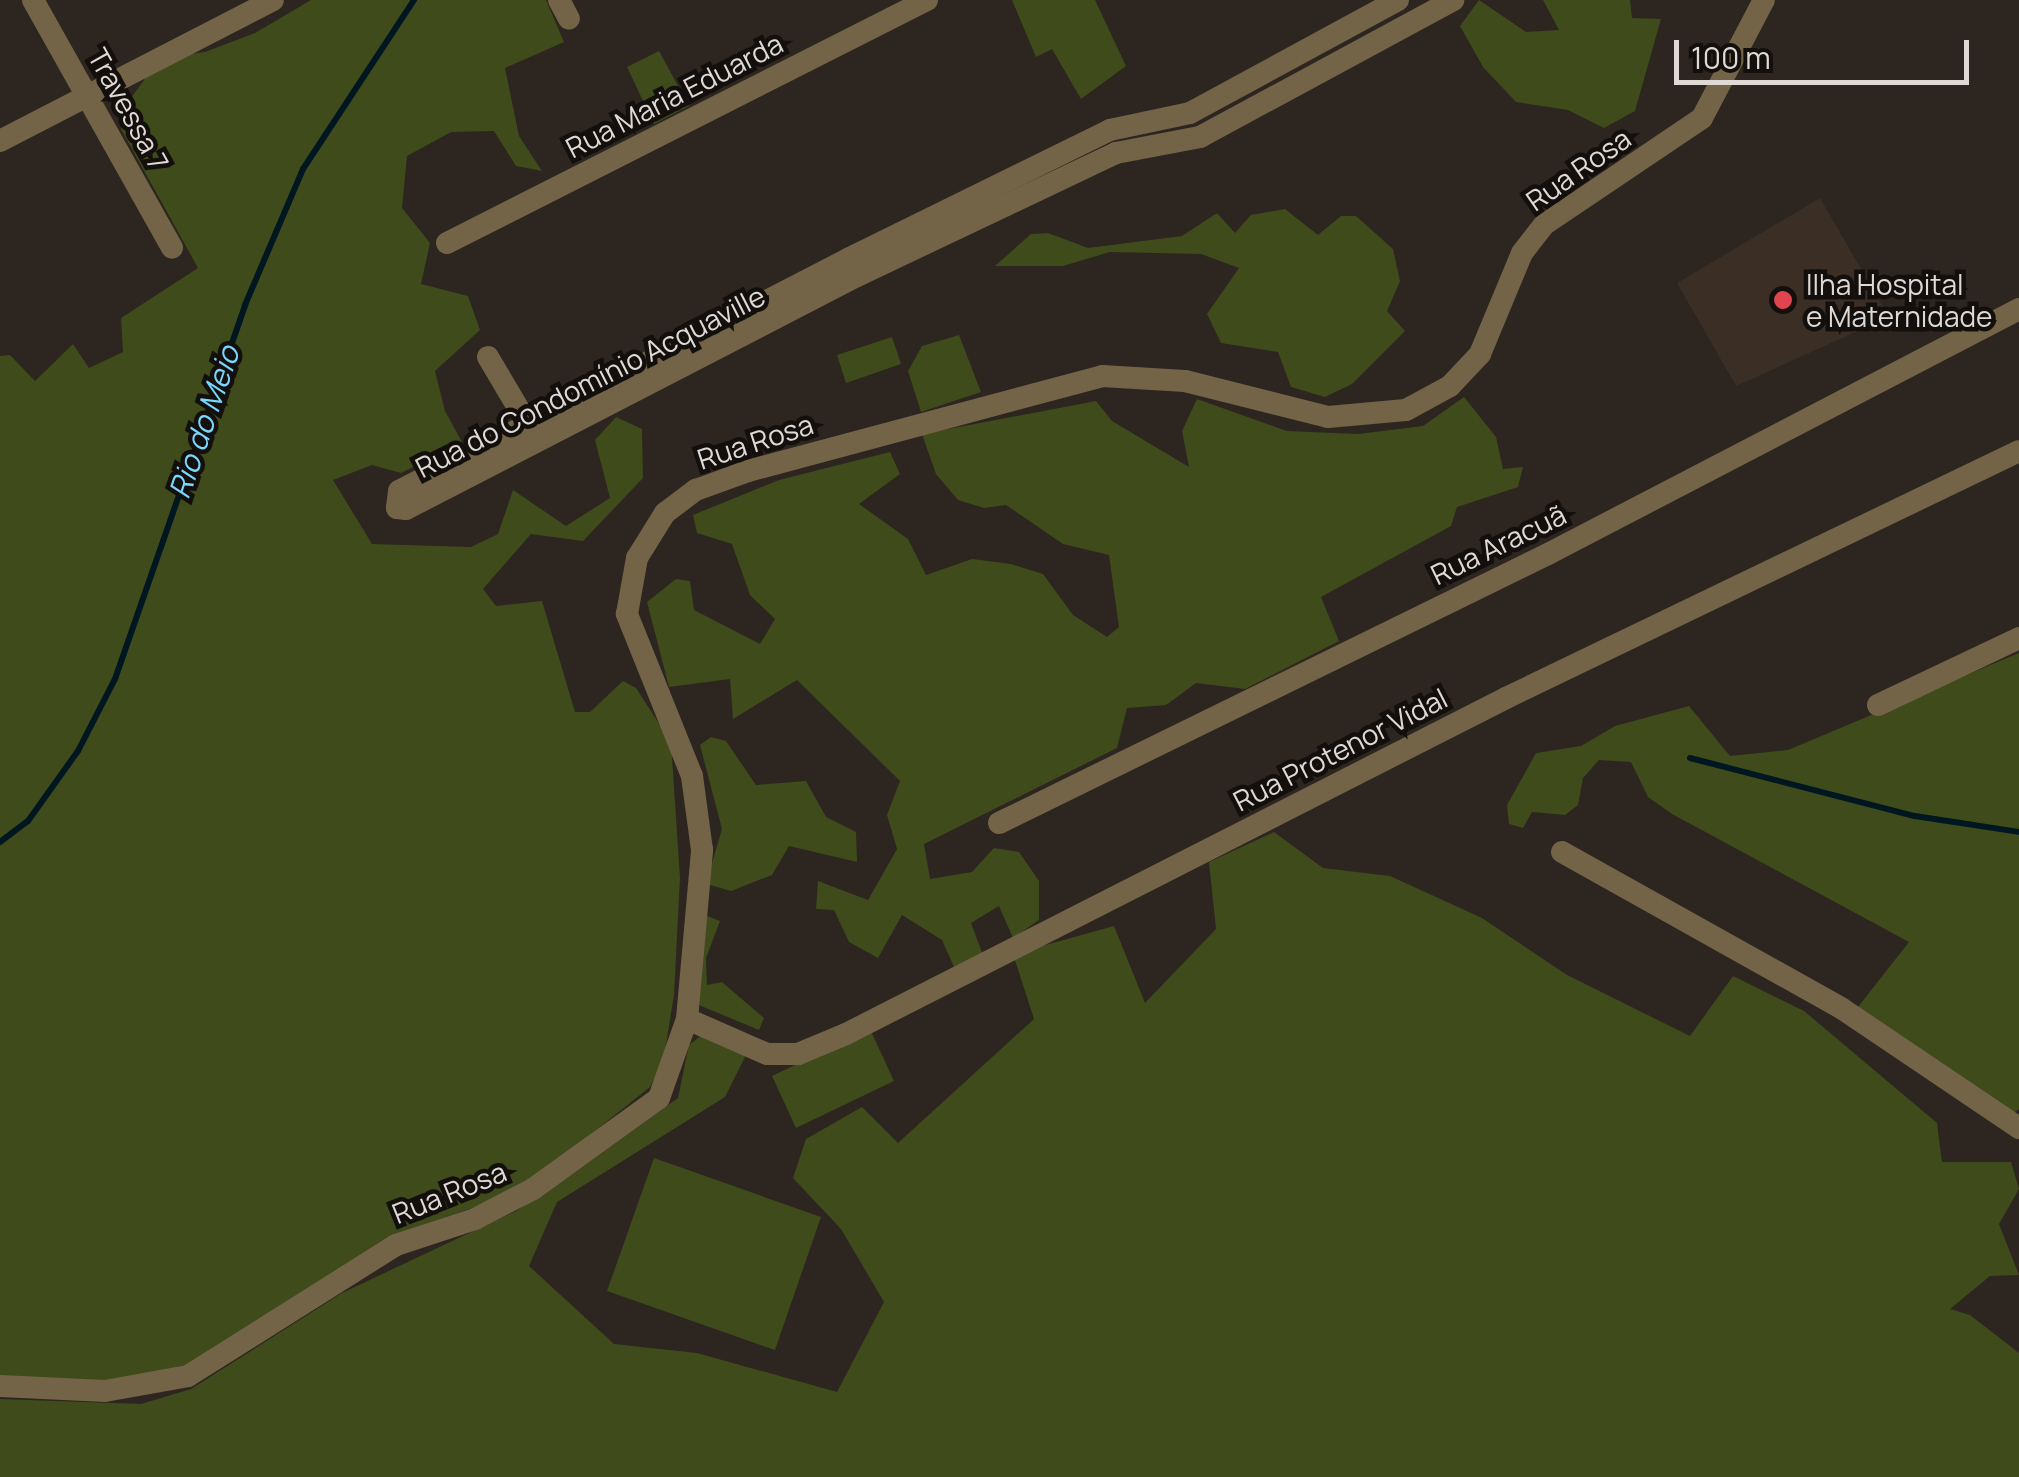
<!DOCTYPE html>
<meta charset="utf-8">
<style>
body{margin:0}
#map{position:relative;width:2019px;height:1477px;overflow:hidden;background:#2d251f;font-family:Manrope,sans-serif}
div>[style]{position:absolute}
.built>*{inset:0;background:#3b2e24}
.green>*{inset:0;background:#3f4b1b}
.stream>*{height:6px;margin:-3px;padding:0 3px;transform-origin:3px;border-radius:3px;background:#001722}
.street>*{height:22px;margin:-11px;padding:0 11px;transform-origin:11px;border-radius:11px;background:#736448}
.dots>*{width:28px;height:28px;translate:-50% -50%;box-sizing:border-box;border:5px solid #130f0c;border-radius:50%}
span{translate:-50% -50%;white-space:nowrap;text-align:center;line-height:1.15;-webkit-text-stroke:9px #130f0c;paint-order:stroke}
.street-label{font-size:28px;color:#dfd9d5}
.poi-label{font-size:28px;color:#dfd9d5}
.left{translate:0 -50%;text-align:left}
.water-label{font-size:30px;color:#77d7fe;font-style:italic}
.scale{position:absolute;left:1674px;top:40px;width:295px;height:45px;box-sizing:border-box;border:5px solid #dfd9d5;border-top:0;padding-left:12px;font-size:30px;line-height:35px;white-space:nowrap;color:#dfd9d5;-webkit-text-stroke:8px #130f0c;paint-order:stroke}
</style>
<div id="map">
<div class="built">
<i style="clip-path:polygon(1820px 198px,1889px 317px,1736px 386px,1677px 283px)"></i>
</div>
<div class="green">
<i style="clip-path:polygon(311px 0,546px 0,564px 42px,505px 68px,519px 136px,542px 171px,516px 166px,494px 131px,451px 132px,407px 156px,402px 208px,430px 243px,421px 284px,468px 296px,480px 330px,435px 371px,445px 411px,462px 442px,401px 473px,372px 465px,333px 480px,372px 544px,471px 547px,498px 534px,513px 490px,566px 526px,610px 498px,595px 440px,616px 417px,642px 429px,643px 478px,583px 541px,531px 534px,483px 589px,496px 606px,542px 601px,575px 712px,590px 712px,623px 681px,636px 688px,671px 742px,680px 878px,674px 995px,663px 1063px,650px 1087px,542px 1173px,490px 1202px,390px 1236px,198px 1362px,106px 1384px,0 1382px,0 356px,10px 355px,35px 381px,73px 344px,89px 368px,123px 352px,121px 318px,198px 268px,121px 129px,128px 102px,160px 58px,205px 52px,255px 33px)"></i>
<i style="clip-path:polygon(1012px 0,1095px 0,1126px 66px,1081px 99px,1052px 49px,1036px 57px)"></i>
<i style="clip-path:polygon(1479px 0,1526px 32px,1559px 30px,1543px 0,1630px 0,1632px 18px,1661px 19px,1635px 111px,1604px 128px,1568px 110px,1516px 102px,1483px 67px,1460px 26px)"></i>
<i style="clip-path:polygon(659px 51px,689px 106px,654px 124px,627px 67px)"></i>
<i style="clip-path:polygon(1285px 209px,1318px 235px,1341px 216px,1356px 216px,1393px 249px,1400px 281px,1387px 311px,1405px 331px,1352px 384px,1325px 397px,1291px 387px,1278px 352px,1221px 343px,1207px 314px,1239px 268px,1201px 254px,1110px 252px,1063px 266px,995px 266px,1031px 234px,1048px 233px,1088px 248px,1182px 236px,1217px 213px,1235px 233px,1251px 215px)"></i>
<i style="clip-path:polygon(959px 335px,981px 392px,921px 412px,908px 371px,922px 346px)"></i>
<i style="clip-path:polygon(892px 337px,901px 364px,846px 383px,837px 355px)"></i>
<i style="clip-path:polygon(1464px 397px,1496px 437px,1503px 469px,1523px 467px,1518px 487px,1457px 507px,1451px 526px,1321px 597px,1339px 641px,1245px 689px,1196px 683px,1166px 705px,1127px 708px,1117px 748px,924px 844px,930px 879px,972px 872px,994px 848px,1019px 852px,1039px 881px,1039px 920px,1013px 938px,999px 906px,971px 923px,983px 955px,954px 967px,942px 940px,902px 915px,878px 958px,849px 942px,834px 910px,816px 909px,818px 881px,868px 900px,897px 849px,887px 815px,900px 781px,797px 680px,733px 719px,730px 679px,669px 687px,647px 602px,676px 579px,690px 581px,694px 610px,760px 644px,775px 619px,750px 595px,732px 544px,697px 533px,693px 515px,779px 480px,890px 452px,900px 474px,859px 504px,908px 539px,926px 575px,972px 559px,1011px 564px,1043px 574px,1073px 615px,1107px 637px,1119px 627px,1109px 555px,1063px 544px,1006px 505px,984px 508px,958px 500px,936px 474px,922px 434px,1096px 401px,1112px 421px,1189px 467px,1182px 431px,1197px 399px,1287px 431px,1358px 434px,1423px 426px)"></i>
<i style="clip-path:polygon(2019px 653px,2019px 1109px,2011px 1115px,1858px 1007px,1909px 942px,1672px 814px,1648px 797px,1631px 762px,1599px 760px,1583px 778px,1578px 805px,1565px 815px,1532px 812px,1523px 828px,1509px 824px,1507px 805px,1536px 753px,1581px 746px,1615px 726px,1689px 706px,1730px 756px,1788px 750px)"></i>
<i style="clip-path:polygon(711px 737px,726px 741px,756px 785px,806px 781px,826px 817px,856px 832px,857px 862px,789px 846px,772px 875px,731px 891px,706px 884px,722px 829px,700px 745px)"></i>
<i style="clip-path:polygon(1274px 832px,1323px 868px,1390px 876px,1482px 918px,1567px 975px,1690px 1036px,1733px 976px,1804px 1011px,1937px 1123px,1942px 1162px,2011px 1162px,2019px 1189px,1999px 1224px,2019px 1275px,1990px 1276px,1950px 1309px,1970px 1315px,2019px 1353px,2019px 1477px,0 1477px,0 1399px,141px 1404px,191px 1389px,342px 1293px,516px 1211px,574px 1173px,678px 1098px,689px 1045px,702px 1035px,747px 1053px,725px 1097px,557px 1202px,529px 1266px,614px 1344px,697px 1353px,837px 1392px,884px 1302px,841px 1229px,793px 1178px,806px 1139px,862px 1107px,898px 1143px,1034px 1019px,1013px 954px,1114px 926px,1145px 1003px,1216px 929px,1209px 862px)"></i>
<i style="clip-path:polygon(702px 914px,720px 921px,706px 958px,707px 985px,722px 982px,764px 1018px,759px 1030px,694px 1003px)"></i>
<i style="clip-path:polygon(870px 1029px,894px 1081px,796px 1128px,772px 1076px)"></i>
<i style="clip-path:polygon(654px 1158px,821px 1217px,775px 1350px,607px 1291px)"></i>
</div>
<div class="stream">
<i style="left:1690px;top:758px;width:232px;rotate:14.5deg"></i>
<i style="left:1915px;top:816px;width:105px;rotate:8.7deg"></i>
<i style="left:0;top:842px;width:35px;rotate:-37deg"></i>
<i style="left:28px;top:821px;width:86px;rotate:-54.5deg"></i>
<i style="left:78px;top:751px;width:81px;rotate:-62.8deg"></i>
<i style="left:115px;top:679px;width:396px;rotate:-70.8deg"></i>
<i style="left:245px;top:305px;width:148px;rotate:-66.9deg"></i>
<i style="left:303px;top:169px;width:202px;rotate:-56.7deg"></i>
</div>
<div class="street">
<i style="left:33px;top:0;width:284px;rotate:60.7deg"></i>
<i style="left:559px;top:0;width:21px;rotate:62deg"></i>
<i style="left:1398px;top:0;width:237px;rotate:151.5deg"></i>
<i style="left:1190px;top:113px;width:82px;rotate:168deg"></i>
<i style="left:1110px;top:130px;width:292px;rotate:153.8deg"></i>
<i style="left:848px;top:259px;width:505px;rotate:152.67deg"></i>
<i style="left:399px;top:491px;width:17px;rotate:97deg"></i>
<i style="left:397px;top:508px;width:9px;rotate:6deg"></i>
<i style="left:406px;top:509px;width:508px;rotate:-27.32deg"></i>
<i style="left:857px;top:276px;width:287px;rotate:-25.4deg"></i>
<i style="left:1116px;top:153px;width:86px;rotate:-10.8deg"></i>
<i style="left:1200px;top:137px;width:288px;rotate:-28.4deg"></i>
<i style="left:0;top:141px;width:307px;rotate:-27.3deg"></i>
<i style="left:447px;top:243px;width:538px;rotate:-26.85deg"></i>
<i style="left:488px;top:357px;width:96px;rotate:59.4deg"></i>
<i style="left:1878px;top:705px;width:156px;rotate:-25.4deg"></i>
<i style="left:999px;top:823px;width:611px;rotate:-26.1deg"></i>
<i style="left:1548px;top:554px;width:531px;rotate:-27.48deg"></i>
<i style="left:1562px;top:852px;width:320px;rotate:29.2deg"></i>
<i style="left:1841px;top:1008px;width:215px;rotate:34deg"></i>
<i style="left:687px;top:1019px;width:87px;rotate:23.6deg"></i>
<i style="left:767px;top:1054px;width:31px"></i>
<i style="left:798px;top:1054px;width:52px;rotate:-22.6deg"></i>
<i style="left:846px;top:1034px;width:741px;rotate:-26.98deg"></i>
<i style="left:1506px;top:698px;width:569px;rotate:-25.71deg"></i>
<i style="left:0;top:1386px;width:105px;rotate:2.7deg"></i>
<i style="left:105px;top:1391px;width:84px;rotate:-10.2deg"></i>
<i style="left:188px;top:1376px;width:246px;rotate:-32.2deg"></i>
<i style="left:396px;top:1245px;width:83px;rotate:-18.2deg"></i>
<i style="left:475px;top:1219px;width:65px;rotate:-27.3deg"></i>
<i style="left:533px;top:1189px;width:155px;rotate:-35.8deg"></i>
<i style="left:659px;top:1098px;width:84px;rotate:-70.5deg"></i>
<i style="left:687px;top:1019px;width:170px;rotate:-84.9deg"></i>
<i style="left:702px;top:850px;width:75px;rotate:-97.7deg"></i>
<i style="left:692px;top:776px;width:175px;rotate:-111.9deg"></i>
<i style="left:627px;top:614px;width:57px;rotate:-79.9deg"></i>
<i style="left:637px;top:558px;width:53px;rotate:-58.1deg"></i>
<i style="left:665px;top:513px;width:39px;rotate:-37deg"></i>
<i style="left:696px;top:490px;width:55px;rotate:-20.1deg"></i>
<i style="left:748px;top:471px;width:367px;rotate:-15deg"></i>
<i style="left:1102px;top:376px;width:83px;rotate:3.4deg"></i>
<i style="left:1185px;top:381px;width:147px;rotate:14.1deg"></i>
<i style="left:1328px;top:417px;width:78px;rotate:-5.1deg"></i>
<i style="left:1406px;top:410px;width:50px;rotate:-28.6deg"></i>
<i style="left:1450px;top:386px;width:44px;rotate:-46.8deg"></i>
<i style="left:1480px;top:354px;width:109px;rotate:-67.4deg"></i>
<i style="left:1522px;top:253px;width:37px;rotate:-52deg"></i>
<i style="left:1545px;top:224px;width:189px;rotate:-34deg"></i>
<i style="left:1702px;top:118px;width:133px;rotate:-62.3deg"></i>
</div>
<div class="dots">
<i style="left:1783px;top:300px;background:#e0444e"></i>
</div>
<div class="street-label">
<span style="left:674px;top:95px;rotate:-27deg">Rua Maria Eduarda</span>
<span style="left:129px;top:109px;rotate:61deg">Travessa 7</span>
<span style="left:1578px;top:169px;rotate:-35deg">Rua Rosa</span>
<span style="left:590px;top:381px;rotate:-27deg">Rua do Condomínio Acquaville</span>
<span style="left:755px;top:441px;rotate:-18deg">Rua Rosa</span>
<span style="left:1498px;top:544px;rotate:-26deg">Rua Aracuã</span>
<span style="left:1340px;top:749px;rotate:-27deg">Rua Protenor Vidal</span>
<span style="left:449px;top:1192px;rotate:-22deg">Rua Rosa</span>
</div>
<div class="poi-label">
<span class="left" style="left:1806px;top:300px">Ilha Hospital<br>e Maternidade</span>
</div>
<div class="water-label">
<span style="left:204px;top:422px;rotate:-71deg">Rio do Meio</span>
</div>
<div class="scale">100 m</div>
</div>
